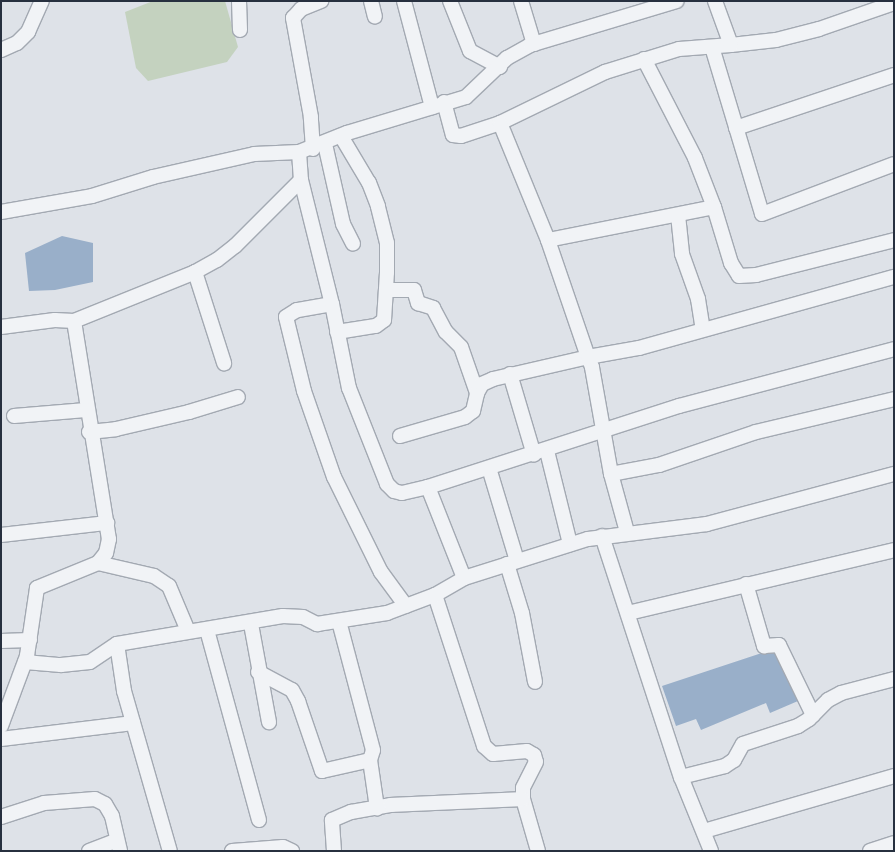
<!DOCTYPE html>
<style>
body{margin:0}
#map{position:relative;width:895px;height:852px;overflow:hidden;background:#dee2e8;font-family:"Fira Sans",sans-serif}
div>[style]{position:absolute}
.green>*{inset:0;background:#c4d2bf}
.water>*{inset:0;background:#99afc9}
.roads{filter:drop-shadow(1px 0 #a3a9b2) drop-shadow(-1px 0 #a3a9b2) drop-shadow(0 1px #a3a9b2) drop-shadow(0 -1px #a3a9b2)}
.minor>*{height:14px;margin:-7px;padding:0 7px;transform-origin:7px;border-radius:7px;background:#f1f3f6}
span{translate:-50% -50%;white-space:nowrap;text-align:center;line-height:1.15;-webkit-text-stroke:4px #eef1f6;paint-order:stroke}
.frame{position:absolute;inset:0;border:2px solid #27303f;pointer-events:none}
</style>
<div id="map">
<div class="green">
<i style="clip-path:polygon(153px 1px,225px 1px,238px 47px,227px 62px,148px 81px,136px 68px,125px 12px)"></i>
</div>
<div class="water">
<i style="clip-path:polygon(62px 236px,93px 243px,93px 282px,55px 290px,29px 291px,25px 253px)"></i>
<i style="clip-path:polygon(768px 651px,775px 654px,798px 701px,770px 713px,766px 703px,701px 730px,696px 719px,676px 726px,662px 686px)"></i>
</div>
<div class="roads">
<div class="minor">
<i style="left:239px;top:1px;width:29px;rotate:88deg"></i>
<i style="left:371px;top:1px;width:16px;rotate:76deg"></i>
<i style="left:404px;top:1px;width:110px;rotate:75.2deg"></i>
<i style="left:450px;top:1px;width:54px;rotate:68.2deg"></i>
<i style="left:470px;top:51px;width:34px;rotate:28deg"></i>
<i style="left:521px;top:1px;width:45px;rotate:73.2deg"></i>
<i style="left:731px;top:45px;width:45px;rotate:-6.3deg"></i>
<i style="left:776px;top:40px;width:44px;rotate:-14.3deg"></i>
<i style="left:819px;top:29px;width:79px;rotate:-19.1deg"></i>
<i style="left:712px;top:47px;width:174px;rotate:73.3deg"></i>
<i style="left:762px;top:214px;width:141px;rotate:-20.7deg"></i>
<i style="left:1px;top:50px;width:17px;rotate:-24deg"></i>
<i style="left:17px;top:43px;width:16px;rotate:-45deg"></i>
<i style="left:28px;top:32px;width:34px;rotate:-66deg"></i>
<i style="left:644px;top:59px;width:111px;rotate:62.7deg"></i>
<i style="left:695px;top:158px;width:53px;rotate:68.8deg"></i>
<i style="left:444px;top:102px;width:34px;rotate:75deg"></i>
<i style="left:453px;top:135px;width:8px;rotate:7deg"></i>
<i style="left:461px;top:136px;width:41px;rotate:-18.4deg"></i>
<i style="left:500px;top:123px;width:117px;rotate:-25.9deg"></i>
<i style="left:605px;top:72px;width:77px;rotate:-17.3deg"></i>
<i style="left:679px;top:49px;width:52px;rotate:-4.4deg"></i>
<i style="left:731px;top:45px;width:47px;rotate:-110deg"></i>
<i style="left:500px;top:123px;width:126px;rotate:67.7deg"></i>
<i style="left:736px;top:128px;width:167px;rotate:-18.5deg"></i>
<i style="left:325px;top:144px;width:82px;rotate:77.3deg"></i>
<i style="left:343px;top:224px;width:22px;rotate:63deg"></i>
<i style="left:313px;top:149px;width:32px;rotate:-94deg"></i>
<i style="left:311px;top:117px;width:101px;rotate:-100.3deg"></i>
<i style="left:293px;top:18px;width:12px;rotate:-48deg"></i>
<i style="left:301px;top:9px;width:22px;rotate:-22deg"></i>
<i style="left:299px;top:152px;width:52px;rotate:-21.6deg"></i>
<i style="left:347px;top:133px;width:124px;rotate:-16.8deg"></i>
<i style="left:466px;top:97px;width:57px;rotate:-43.6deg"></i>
<i style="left:507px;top:58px;width:26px;rotate:-29deg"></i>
<i style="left:530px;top:45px;width:153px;rotate:-16.7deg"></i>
<i style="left:1px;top:212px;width:92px;rotate:-10deg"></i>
<i style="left:92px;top:196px;width:64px;rotate:-17.3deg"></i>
<i style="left:153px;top:177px;width:104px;rotate:-12.8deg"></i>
<i style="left:254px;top:154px;width:45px;rotate:-2.5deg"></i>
<i style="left:299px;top:152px;width:28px;rotate:86deg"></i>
<i style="left:301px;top:180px;width:128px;rotate:76deg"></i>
<i style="left:332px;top:304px;width:36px;rotate:170deg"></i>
<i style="left:297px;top:310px;width:13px;rotate:148deg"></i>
<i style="left:286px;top:317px;width:76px;rotate:76.3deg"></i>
<i style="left:304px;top:391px;width:91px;rotate:70.8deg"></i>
<i style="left:334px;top:477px;width:106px;rotate:63.7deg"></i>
<i style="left:381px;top:572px;width:42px;rotate:53.7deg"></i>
<i style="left:678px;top:215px;width:39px;rotate:84deg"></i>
<i style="left:682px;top:254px;width:48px;rotate:70.4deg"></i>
<i style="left:698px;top:299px;width:30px;rotate:81deg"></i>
<i style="left:195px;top:272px;width:96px;rotate:72.3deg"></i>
<i style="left:386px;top:290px;width:28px"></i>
<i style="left:414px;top:290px;width:14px;rotate:73deg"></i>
<i style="left:418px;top:303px;width:16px;rotate:18deg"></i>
<i style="left:433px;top:308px;width:27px;rotate:62deg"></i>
<i style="left:446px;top:332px;width:21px;rotate:45deg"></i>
<i style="left:461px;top:347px;width:49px;rotate:70.8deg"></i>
<i style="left:332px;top:304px;width:86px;rotate:78.6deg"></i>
<i style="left:349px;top:388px;width:103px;rotate:68.4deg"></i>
<i style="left:387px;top:484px;width:10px;rotate:45deg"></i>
<i style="left:394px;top:491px;width:8px;rotate:14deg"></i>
<i style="left:402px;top:493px;width:27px;rotate:-13deg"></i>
<i style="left:74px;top:321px;width:131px;rotate:-22deg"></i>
<i style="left:195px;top:272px;width:25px;rotate:-29deg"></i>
<i style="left:217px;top:260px;width:23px;rotate:-38deg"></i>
<i style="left:235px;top:246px;width:93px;rotate:-45deg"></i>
<i style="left:1px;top:327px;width:54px;rotate:-7.4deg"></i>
<i style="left:55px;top:320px;width:19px;rotate:3deg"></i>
<i style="left:74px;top:321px;width:221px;rotate:80.9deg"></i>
<i style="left:109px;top:539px;width:14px;rotate:102deg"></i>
<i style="left:106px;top:553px;width:13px;rotate:129deg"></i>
<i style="left:98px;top:563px;width:66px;rotate:157.7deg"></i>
<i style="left:37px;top:588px;width:69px;rotate:98.4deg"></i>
<i style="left:27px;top:656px;width:75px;rotate:110.4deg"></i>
<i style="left:337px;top:332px;width:39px;rotate:-9deg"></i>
<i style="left:376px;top:326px;width:10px;rotate:-37deg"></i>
<i style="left:384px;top:320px;width:48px;rotate:-86.4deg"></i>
<i style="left:387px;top:272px;width:29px;rotate:-90deg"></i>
<i style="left:387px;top:243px;width:38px;rotate:-104deg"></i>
<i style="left:378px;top:206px;width:25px;rotate:-111deg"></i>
<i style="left:369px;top:183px;width:55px;rotate:-120.8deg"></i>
<i style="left:510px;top:374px;width:84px;rotate:73.5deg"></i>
<i style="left:14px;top:416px;width:72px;rotate:-4.8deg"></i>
<i style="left:89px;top:432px;width:27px;rotate:-6deg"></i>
<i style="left:116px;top:429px;width:75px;rotate:-13.1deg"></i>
<i style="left:189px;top:412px;width:51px;rotate:-17deg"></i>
<i style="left:400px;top:436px;width:68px;rotate:-16.3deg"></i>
<i style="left:465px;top:417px;width:10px;rotate:-37deg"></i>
<i style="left:473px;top:411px;width:18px;rotate:-77deg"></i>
<i style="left:477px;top:393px;width:10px;rotate:-61deg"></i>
<i style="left:482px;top:384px;width:12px;rotate:-24deg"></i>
<i style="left:493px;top:379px;width:98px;rotate:-13deg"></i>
<i style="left:588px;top:357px;width:124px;rotate:-108.9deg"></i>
<i style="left:548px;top:240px;width:169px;rotate:-11.2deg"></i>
<i style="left:714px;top:207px;width:59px;rotate:73.1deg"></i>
<i style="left:731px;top:263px;width:15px;rotate:58deg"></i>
<i style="left:739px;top:276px;width:17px;rotate:-3deg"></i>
<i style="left:756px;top:275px;width:142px;rotate:-14.2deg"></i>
<i style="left:547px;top:451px;width:96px;rotate:76.1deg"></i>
<i style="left:489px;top:468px;width:97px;rotate:73.2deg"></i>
<i style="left:611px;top:474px;width:49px;rotate:-10.6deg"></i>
<i style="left:659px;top:465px;width:102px;rotate:-18.8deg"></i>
<i style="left:756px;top:432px;width:142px;rotate:-13.4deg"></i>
<i style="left:627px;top:532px;width:60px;rotate:-105.4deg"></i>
<i style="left:611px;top:474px;width:109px;rotate:-100.1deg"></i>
<i style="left:592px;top:367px;width:11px;rotate:-112deg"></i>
<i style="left:588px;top:357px;width:52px;rotate:-10deg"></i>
<i style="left:639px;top:348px;width:265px;rotate:-15.6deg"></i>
<i style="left:1px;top:535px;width:107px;rotate:-6.5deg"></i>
<i style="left:602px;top:536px;width:254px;rotate:71.9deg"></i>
<i style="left:681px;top:777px;width:80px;rotate:67.9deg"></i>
<i style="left:98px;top:563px;width:57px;rotate:13.1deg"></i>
<i style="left:154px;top:576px;width:18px;rotate:34deg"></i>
<i style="left:169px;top:586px;width:49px;rotate:67.1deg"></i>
<i style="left:507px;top:564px;width:51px;rotate:73deg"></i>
<i style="left:522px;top:613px;width:70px;rotate:79.3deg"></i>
<i style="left:464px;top:578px;width:98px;rotate:-111.6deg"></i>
<i style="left:428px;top:487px;width:264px;rotate:-17.9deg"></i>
<i style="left:679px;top:406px;width:222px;rotate:-14.8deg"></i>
<i style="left:746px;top:584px;width:65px;rotate:73.8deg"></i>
<i style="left:764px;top:646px;width:15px;rotate:-4deg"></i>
<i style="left:779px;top:645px;width:78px;rotate:64.1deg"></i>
<i style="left:435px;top:595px;width:159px;rotate:72deg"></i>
<i style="left:484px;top:746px;width:12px;rotate:42deg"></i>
<i style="left:493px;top:754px;width:34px;rotate:-5deg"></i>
<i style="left:527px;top:751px;width:8px;rotate:30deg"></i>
<i style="left:534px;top:755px;width:7px;rotate:74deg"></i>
<i style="left:536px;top:762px;width:29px;rotate:117deg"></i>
<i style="left:523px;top:788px;width:11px;rotate:90deg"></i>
<i style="left:523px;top:799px;width:54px;rotate:73.9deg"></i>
<i style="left:628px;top:613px;width:273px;rotate:-13.3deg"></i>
<i style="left:251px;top:624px;width:100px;rotate:79.6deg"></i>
<i style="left:207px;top:630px;width:197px;rotate:74.7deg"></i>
<i style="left:1px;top:641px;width:29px;rotate:-2deg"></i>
<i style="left:117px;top:644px;width:48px;rotate:81.5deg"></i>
<i style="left:124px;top:691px;width:166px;rotate:74deg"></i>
<i style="left:25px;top:662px;width:36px;rotate:5deg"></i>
<i style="left:61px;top:665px;width:29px;rotate:-6deg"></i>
<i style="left:90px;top:662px;width:32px;rotate:-34deg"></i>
<i style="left:117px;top:644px;width:168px;rotate:-9.6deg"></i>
<i style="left:283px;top:616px;width:20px;rotate:3deg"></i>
<i style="left:303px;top:617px;width:16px;rotate:27deg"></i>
<i style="left:317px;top:624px;width:71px;rotate:-8.9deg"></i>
<i style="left:387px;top:613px;width:51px;rotate:-20.6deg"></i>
<i style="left:435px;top:595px;width:34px;rotate:-30deg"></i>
<i style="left:464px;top:578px;width:130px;rotate:-17.5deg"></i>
<i style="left:588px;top:539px;width:120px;rotate:-7.2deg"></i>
<i style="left:707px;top:524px;width:194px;rotate:-15deg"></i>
<i style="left:258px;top:672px;width:38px;rotate:28deg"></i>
<i style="left:292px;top:690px;width:13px;rotate:61deg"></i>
<i style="left:298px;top:701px;width:74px;rotate:71.1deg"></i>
<i style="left:322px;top:771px;width:49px;rotate:-12.9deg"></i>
<i style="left:370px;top:760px;width:10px;rotate:-73deg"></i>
<i style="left:373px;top:750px;width:133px;rotate:-104.8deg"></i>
<i style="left:1px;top:739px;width:133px;rotate:-6.9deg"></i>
<i style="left:370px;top:760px;width:49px;rotate:81.7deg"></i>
<i style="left:681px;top:777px;width:45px;rotate:-14deg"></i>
<i style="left:725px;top:766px;width:11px;rotate:-34deg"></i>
<i style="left:734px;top:760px;width:18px;rotate:-61deg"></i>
<i style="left:743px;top:744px;width:58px;rotate:-18.1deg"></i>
<i style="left:798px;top:726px;width:13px;rotate:-32deg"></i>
<i style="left:809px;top:719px;width:27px;rotate:-45deg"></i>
<i style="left:828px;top:700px;width:15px;rotate:-28deg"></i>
<i style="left:841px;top:693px;width:55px;rotate:-14.8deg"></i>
<i style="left:1px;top:817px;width:45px;rotate:-18deg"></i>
<i style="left:44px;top:803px;width:51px;rotate:-4.5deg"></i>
<i style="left:95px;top:799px;width:11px;rotate:27deg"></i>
<i style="left:105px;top:804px;width:14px;rotate:60deg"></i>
<i style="left:112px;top:816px;width:36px;rotate:77deg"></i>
<i style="left:704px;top:831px;width:198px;rotate:-16.1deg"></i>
<i style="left:89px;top:851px;width:30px;rotate:-21deg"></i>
<i style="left:232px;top:851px;width:51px;rotate:-4.5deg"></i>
<i style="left:283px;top:847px;width:10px;rotate:24deg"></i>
<i style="left:334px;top:851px;width:31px;rotate:-94deg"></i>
<i style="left:332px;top:820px;width:21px;rotate:-23deg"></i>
<i style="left:351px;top:812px;width:41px;rotate:-9.9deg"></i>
<i style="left:391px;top:805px;width:132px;rotate:-2.6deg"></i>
<i style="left:870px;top:851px;width:25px;rotate:-18deg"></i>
</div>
</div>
<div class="frame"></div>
</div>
